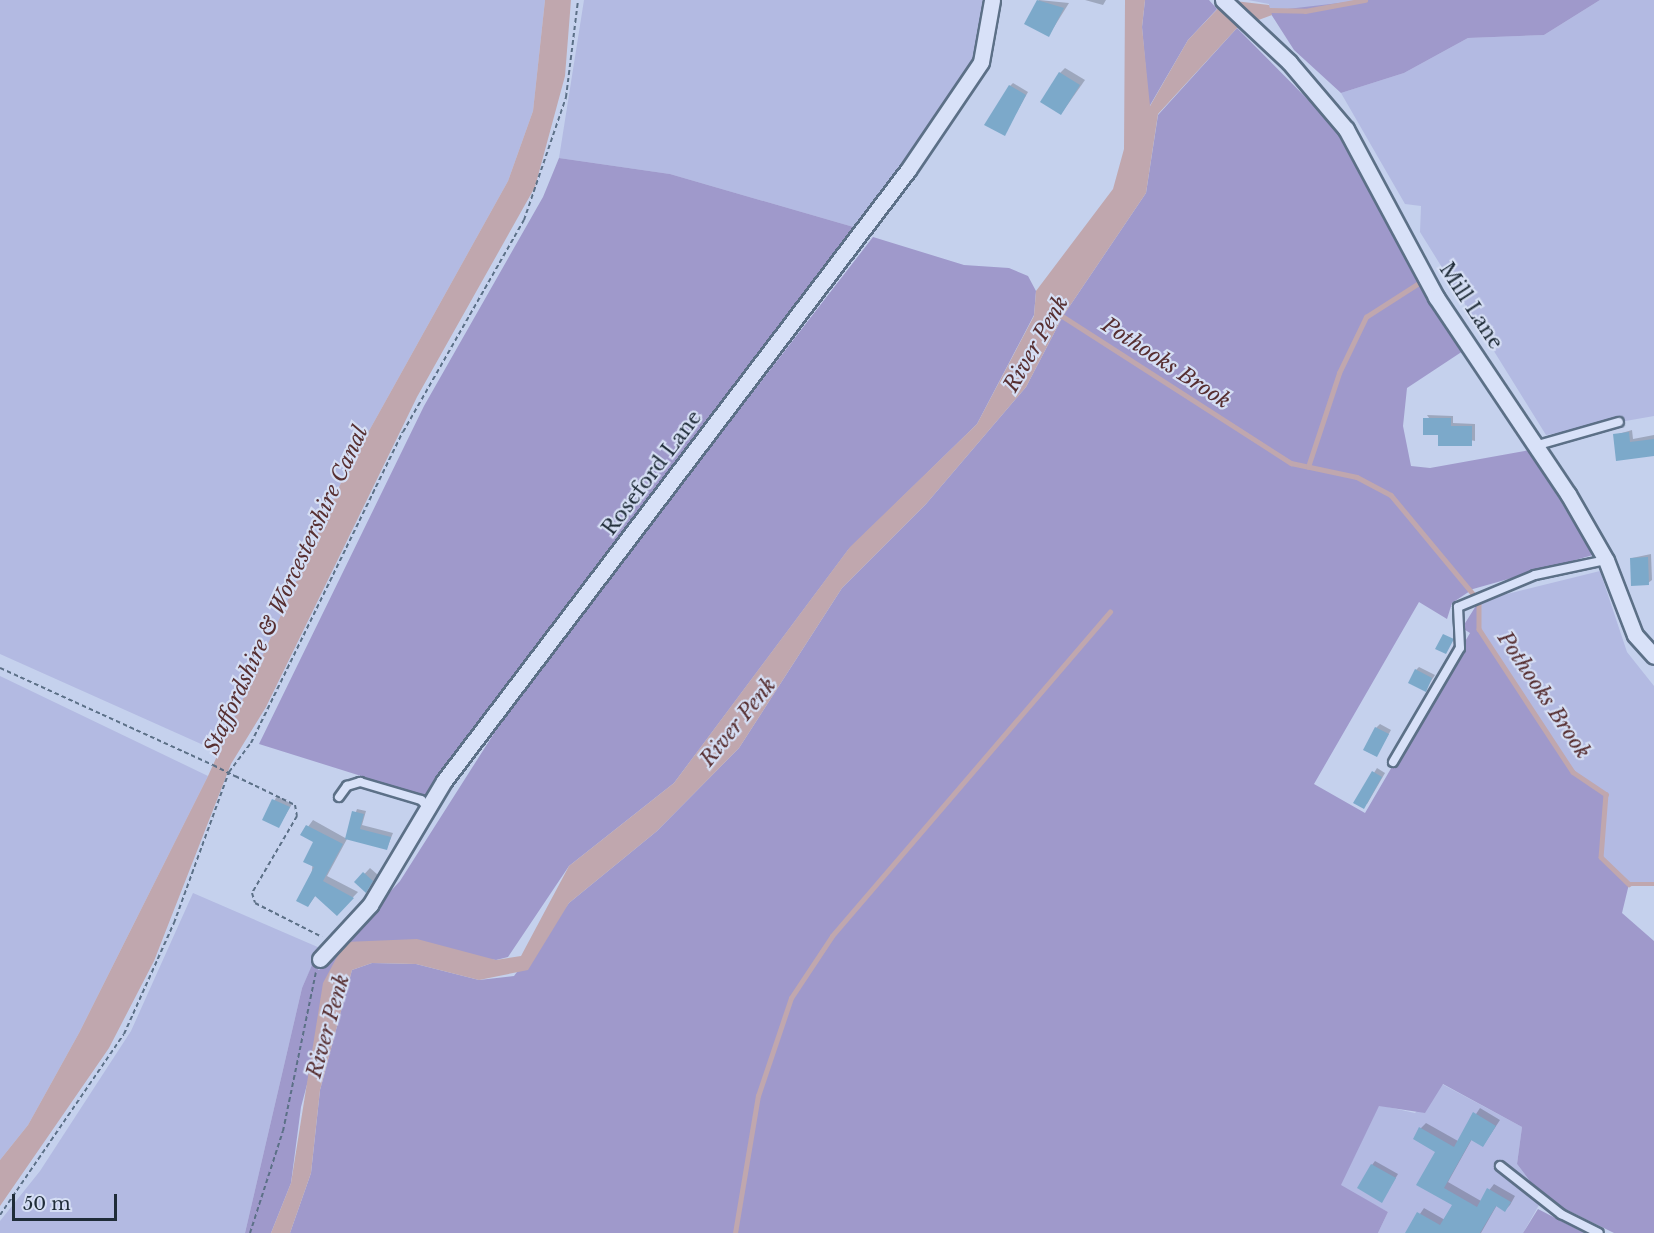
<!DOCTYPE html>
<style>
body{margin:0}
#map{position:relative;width:1654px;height:1233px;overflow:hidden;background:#c5d1ed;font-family:"Libre Baskerville",serif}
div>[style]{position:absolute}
.farmland>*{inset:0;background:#b3bae2}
.green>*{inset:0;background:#9f99cb}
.water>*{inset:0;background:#c0a7ae}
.shadow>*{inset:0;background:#0003}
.stream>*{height:4.5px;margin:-2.25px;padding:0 2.25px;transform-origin:2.25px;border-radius:2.25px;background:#c0a7ae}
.building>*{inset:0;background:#7ca9ca}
.path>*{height:2px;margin-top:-1px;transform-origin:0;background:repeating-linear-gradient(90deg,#5c7087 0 4.5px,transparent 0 7.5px)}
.roads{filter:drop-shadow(2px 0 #5c7087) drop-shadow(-2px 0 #5c7087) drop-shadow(0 2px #5c7087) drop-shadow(0 -2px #5c7087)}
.service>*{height:8px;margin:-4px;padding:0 4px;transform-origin:4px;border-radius:4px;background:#d8e1f8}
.minor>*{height:15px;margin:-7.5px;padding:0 7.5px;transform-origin:7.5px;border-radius:7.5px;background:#d8e1f8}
.path-bridge>*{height:2px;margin-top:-1px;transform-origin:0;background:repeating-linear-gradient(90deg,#5c7087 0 4.5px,transparent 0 7.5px)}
span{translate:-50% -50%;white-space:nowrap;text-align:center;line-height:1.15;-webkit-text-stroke:4.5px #d5def4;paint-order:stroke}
.street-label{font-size:20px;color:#1f2c38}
.water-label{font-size:21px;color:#572f31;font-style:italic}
.scale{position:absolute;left:12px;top:1194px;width:105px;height:27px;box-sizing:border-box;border:3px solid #1f2c38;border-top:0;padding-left:8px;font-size:18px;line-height:21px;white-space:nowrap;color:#1f2c38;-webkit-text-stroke:4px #d5def4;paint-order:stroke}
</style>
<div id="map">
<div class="farmland">
<i style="clip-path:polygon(0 0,545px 0,533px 111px,508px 181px,345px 474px,219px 752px,0 654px)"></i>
<i style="clip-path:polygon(584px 0,984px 0,973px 61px,857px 228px,670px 174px,559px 158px)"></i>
<i style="clip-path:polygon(1248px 0,1365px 0,1305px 11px,1269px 11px,1269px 4px)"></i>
<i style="clip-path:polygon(1600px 0,1654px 0,1654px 416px,1546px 435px,1420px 232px,1421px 206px,1405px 204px,1341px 93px,1404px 73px,1468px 38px,1544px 35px)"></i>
<i style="clip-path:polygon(1600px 571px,1627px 652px,1654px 686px,1654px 884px,1629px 884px,1601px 857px,1606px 794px,1573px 772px,1479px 629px,1479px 601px)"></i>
<i style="clip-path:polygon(0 676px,208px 776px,79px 1033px,28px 1125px,0 1160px)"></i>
<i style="clip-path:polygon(193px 893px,320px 948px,302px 988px,245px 1233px,0 1233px,0 1221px,40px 1171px,131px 1031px)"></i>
<i style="clip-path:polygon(1442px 1084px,1522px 1127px,1517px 1164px,1543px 1198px,1523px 1233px,1378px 1233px,1388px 1212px,1340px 1186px,1379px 1105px,1415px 1113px)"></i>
</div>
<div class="green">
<i style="clip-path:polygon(1145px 0,1209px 0,1217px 9px,1188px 40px,1149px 107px,1142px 27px)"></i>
<i style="clip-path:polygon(1365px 0,1600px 0,1544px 35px,1468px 38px,1404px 73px,1341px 93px,1294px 50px,1269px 11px)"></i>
<i style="clip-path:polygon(1237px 28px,1333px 125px,1419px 283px,1463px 351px,1407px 388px,1403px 426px,1411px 466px,1430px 468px,1530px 450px,1593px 555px,1473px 589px,1452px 603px,1447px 619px,1419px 602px,1314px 784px,1365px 813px,1470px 633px,1462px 628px,1479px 601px,1480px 629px,1573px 772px,1606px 794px,1601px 857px,1629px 884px,1622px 913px,1654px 941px,1654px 1233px,1614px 1233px,1543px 1198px,1517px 1164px,1522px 1127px,1443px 1084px,1425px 1113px,1379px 1106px,1341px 1185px,1388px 1212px,1378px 1233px,290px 1233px,311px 1173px,320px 1090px,352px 970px,372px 963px,416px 964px,479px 980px,514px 976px,569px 903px,657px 831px,739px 748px,842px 588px,926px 504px,1026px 387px,1063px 316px,1146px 193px,1158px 115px)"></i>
<i style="clip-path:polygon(559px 158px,670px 174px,857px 228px,425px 796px,259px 744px,424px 406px,543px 197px)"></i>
<i style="clip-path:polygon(873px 237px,964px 265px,1009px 268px,1028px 276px,1036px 291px,1034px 315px,977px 424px,848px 550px,674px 783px,569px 866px,508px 957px,496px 960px,345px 942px,301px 1107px,291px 1183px,271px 1233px,245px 1233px,302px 988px,312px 965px,319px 970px,400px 881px,519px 694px)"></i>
<i style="clip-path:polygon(1538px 1209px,1584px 1233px,1523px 1233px)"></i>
</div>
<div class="water">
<i style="clip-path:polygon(545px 0,571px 0,565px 76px,535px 187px,417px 397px,266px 707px,231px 764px,154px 961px,109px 1048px,0 1206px,0 1160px,28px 1125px,79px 1033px,208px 776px,345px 474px,508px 181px,533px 111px)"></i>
<i style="clip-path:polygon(1125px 0,1145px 0,1142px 27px,1150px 106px,1188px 40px,1226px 0,1269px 5px,1272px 15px,1237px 28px,1158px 114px,1146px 193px,1063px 316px,1026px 387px,926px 504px,842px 588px,739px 748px,657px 831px,569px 903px,528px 970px,479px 980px,416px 964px,372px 963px,352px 970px,320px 1090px,311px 1173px,290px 1233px,271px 1233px,291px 1183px,323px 983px,345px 942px,417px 939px,496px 960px,521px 956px,569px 866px,674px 783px,850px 547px,977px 424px,1034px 316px,1036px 291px,1113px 189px,1124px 149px)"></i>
</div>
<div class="shadow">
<i style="clip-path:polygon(1039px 0,1069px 3px,1049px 35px,1026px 24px)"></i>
<i style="clip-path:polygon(1085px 0,1106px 0,1103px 5px)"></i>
<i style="clip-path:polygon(1065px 68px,1085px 80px,1061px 114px,1060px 73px)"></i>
<i style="clip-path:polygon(1013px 83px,1028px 92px,1004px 135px,1010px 86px)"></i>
<i style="clip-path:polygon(1427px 415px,1453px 416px,1453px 423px,1475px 424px,1475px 441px,1440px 434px)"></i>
<i style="clip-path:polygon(1632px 430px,1633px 439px,1654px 435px,1654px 455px,1615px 435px)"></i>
<i style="clip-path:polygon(1651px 554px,1652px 580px,1648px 583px,1632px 558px)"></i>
<i style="clip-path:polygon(1419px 667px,1435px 675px,1425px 690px,1416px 670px)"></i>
<i style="clip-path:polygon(1380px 724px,1391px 730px,1377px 755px,1376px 728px)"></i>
<i style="clip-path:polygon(1377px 768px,1385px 773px,1367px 804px,1355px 803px)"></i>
<i style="clip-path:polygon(277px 796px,292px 804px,279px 826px,264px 819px)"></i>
<i style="clip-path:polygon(357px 809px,366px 811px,362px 825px,393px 833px,387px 848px,347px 838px)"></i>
<i style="clip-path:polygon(313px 820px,347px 839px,327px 876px,358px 892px,337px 914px,316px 895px,308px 906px,315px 842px,302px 835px)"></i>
<i style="clip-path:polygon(370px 868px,378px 875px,366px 891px,357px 882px)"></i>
<i style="clip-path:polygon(1480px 1108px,1500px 1120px,1483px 1146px,1472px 1139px,1448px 1182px,1481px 1201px,1494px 1184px,1515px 1196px,1510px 1205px,1505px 1210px,1497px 1205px,1481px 1233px,1407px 1233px,1424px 1208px,1445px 1220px,1454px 1205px,1418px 1184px,1437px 1151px,1415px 1138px,1421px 1128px,1426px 1123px,1458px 1141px)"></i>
<i style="clip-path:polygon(1375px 1161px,1398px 1174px,1382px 1201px,1372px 1165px)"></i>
</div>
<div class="stream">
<i style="left:1266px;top:10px;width:39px;rotate:1deg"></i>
<i style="left:1305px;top:11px;width:61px;rotate:-10.4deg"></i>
<i style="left:1059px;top:314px;width:276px;rotate:32.7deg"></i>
<i style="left:1291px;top:463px;width:67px;rotate:12deg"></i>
<i style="left:1357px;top:477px;width:38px;rotate:28deg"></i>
<i style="left:1391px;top:495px;width:138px;rotate:50.3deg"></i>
<i style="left:1479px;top:601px;width:28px;rotate:90deg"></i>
<i style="left:1479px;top:629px;width:171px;rotate:56.7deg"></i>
<i style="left:1573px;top:772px;width:40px;rotate:34deg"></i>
<i style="left:1606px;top:794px;width:63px;rotate:94.5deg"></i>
<i style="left:1601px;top:857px;width:39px;rotate:44deg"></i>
<i style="left:1629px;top:884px;width:25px"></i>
<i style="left:1308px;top:467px;width:99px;rotate:-71.7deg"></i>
<i style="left:1339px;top:373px;width:62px;rotate:-64.3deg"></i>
<i style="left:1366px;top:317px;width:63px;rotate:-32.7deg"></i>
<i style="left:735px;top:1233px;width:139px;rotate:-80.5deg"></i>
<i style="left:758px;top:1096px;width:103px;rotate:-71.4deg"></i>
<i style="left:791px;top:998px;width:74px;rotate:-56.5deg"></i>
<i style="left:832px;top:936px;width:427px;rotate:-49.4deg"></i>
</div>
<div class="building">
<i style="clip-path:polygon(1037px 0,1064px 8px,1049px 37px,1024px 24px)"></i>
<i style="clip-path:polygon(1059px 72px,1080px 85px,1061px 115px,1040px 102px)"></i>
<i style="clip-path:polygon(1009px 85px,1026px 95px,1005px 136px,984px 125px)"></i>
<i style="clip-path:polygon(1423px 418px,1451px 418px,1451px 426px,1472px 426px,1472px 446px,1438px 446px,1438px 435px,1423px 435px)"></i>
<i style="clip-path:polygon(1629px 432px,1630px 442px,1654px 439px,1654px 456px,1616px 461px,1613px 434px)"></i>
<i style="clip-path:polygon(1648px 557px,1649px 585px,1631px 586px,1630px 558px)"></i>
<i style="clip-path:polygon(1443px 634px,1454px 639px,1446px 654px,1435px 649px)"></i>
<i style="clip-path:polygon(1415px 669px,1432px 678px,1426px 692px,1408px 683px)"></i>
<i style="clip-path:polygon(1375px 727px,1389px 734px,1377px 757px,1363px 750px)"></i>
<i style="clip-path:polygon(1372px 771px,1382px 777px,1364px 809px,1353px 803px)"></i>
<i style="clip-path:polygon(272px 799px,290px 807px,279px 828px,262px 820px)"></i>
<i style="clip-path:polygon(352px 811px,364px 814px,360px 829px,391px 837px,387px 850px,345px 839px)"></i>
<i style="clip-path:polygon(306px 825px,343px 844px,323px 881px,354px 898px,337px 916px,315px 896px,308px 907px,296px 901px,314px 867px,303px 862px,313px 842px,300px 835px)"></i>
<i style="clip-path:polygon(363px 872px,373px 881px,366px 893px,354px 882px)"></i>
<i style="clip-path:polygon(1473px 1112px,1496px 1126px,1483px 1147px,1471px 1140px,1444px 1188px,1477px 1207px,1487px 1188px,1511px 1202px,1505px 1212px,1496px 1206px,1480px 1233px,1405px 1233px,1417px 1212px,1440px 1225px,1452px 1205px,1416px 1185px,1435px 1152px,1413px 1139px,1419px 1127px,1454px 1147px)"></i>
<i style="clip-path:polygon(1371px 1164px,1396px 1178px,1382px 1203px,1357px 1188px)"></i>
</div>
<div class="path">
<i style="left:0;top:668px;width:234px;rotate:24.5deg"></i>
<i style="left:235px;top:776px;width:67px;rotate:25.8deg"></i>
<i style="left:295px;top:805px;width:11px;rotate:80deg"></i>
<i style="left:297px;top:816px;width:89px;rotate:120.3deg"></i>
<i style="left:252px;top:893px;width:10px;rotate:73deg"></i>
<i style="left:255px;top:903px;width:75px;rotate:26.9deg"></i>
<i style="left:0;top:1215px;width:219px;rotate:-55.6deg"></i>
<i style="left:124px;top:1034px;width:122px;rotate:-65.8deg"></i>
<i style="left:174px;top:923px;width:161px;rotate:-70deg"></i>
<i style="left:229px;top:772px;width:36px;rotate:-53deg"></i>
<i style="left:251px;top:743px;width:346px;rotate:-64deg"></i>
<i style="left:403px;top:432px;width:244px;rotate:-60.3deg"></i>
<i style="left:524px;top:220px;width:130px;rotate:-71.1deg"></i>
<i style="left:566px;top:97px;width:98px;rotate:-82.9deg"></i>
<i style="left:250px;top:1233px;width:107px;rotate:-72.1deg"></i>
<i style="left:283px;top:1131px;width:162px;rotate:-78.3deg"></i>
</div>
<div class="roads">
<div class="service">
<i style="left:1538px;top:445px;width:84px;rotate:-15.9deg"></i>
<i style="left:1393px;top:762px;width:132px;rotate:-59.6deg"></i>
<i style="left:1460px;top:648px;width:41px;rotate:-92.8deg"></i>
<i style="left:1458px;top:607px;width:83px;rotate:-22.6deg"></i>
<i style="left:1535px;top:575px;width:73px;rotate:-11.9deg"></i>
<i style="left:339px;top:797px;width:14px;rotate:-54deg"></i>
<i style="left:347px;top:786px;width:14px;rotate:-17deg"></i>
<i style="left:360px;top:782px;width:64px;rotate:16.4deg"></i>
<i style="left:421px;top:800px;width:12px;rotate:48deg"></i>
<i style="left:1500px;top:1166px;width:78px;rotate:38.2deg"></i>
<i style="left:1561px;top:1214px;width:42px;rotate:26.6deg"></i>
</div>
<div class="minor">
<i style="left:1223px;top:0;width:91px;rotate:43.2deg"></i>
<i style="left:1289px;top:62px;width:88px;rotate:49.6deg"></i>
<i style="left:1346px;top:129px;width:191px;rotate:61.8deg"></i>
<i style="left:1436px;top:297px;width:237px;rotate:56.2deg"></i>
<i style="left:1568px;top:494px;width:76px;rotate:60.1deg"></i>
<i style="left:1606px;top:560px;width:80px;rotate:68.9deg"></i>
<i style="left:1635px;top:635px;width:28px;rotate:48deg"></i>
<i style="left:320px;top:959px;width:74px;rotate:-47.2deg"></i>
<i style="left:370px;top:905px;width:144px;rotate:-59.2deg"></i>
<i style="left:444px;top:781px;width:767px;rotate:-52.79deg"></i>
<i style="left:908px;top:170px;width:130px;rotate:-55.9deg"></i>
<i style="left:981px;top:62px;width:63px;rotate:-79.9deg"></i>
</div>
</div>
<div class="path-bridge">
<i style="left:213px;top:765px;width:25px;rotate:27deg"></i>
</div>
<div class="street-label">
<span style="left:1471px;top:306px;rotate:57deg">Mill Lane</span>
<span style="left:652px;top:473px;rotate:-53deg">Roseford Lane</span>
</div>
<div class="water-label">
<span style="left:1036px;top:344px;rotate:-60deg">River Penk</span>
<span style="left:1166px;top:363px;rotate:33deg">Pothooks Brook</span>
<span style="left:286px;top:590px;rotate:-65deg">Staffordshire &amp; Worcestershire Canal</span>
<span style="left:1544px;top:695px;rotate:56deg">Pothooks Brook</span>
<span style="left:738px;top:722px;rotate:-51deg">River Penk</span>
<span style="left:328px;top:1026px;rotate:-74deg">River Penk</span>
</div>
<div class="scale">50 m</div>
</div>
